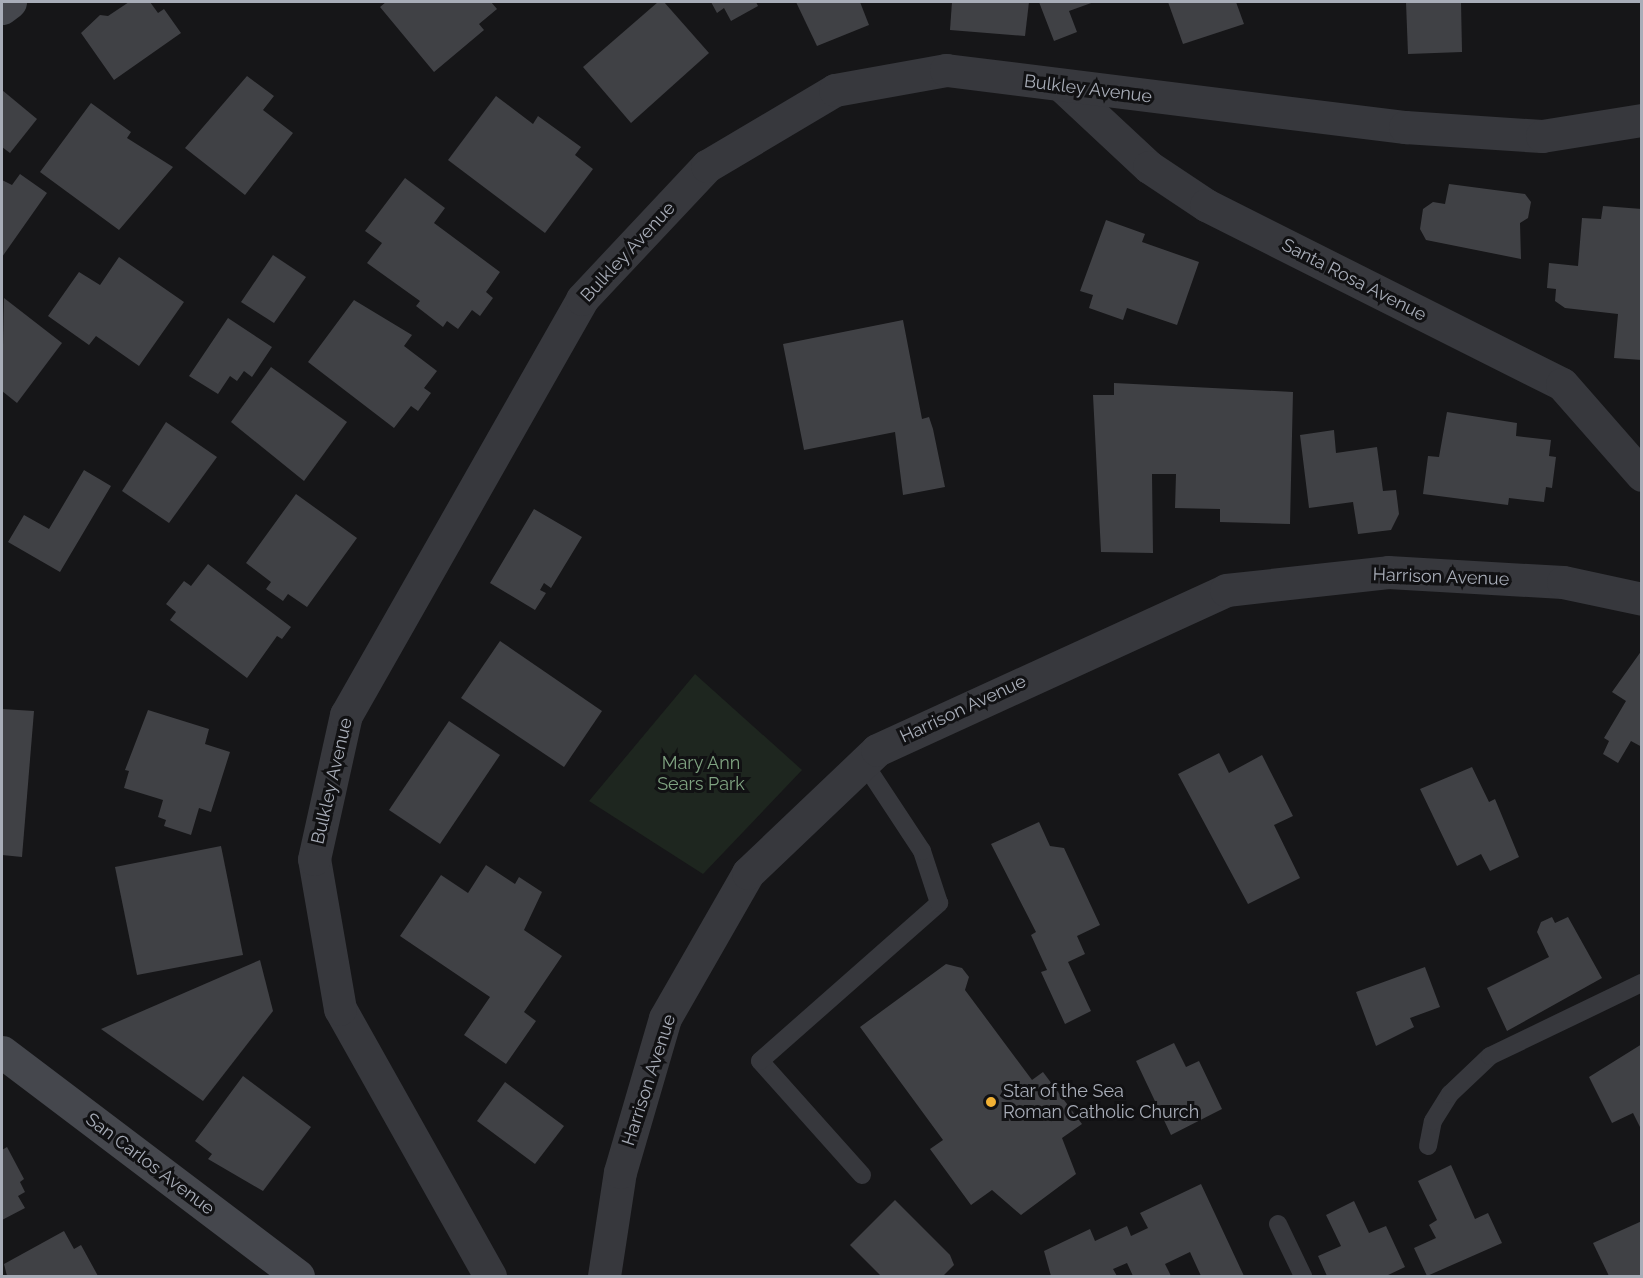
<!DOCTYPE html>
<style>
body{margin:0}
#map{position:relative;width:1643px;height:1278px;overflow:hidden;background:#161618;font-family:Raleway,sans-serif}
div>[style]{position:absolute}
.green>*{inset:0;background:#1e261f}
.building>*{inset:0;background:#404145}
.lane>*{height:18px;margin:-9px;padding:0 9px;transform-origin:9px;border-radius:9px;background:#37383d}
.street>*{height:33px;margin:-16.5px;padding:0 16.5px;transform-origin:16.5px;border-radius:16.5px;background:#37383d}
.secondary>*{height:33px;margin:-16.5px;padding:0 16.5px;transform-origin:16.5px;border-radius:16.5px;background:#45474d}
.dots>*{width:16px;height:16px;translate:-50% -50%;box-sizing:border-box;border:3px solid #111113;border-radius:50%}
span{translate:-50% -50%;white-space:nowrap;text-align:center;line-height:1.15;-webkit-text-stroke:6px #111113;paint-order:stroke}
.street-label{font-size:18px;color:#a8adb8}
.park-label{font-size:18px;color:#7fa381}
.poi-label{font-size:18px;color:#a8adb8}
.left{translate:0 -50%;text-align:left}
.frame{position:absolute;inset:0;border:3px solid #a8adb8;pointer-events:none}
</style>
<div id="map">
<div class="green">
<i style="clip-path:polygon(695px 674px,802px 770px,703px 874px,589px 801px)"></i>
</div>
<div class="building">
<i style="clip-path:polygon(129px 2px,150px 2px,158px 13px,164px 9px,181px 33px,114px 80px,81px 33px,100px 15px,108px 16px)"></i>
<i style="clip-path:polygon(386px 2px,491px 2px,497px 9px,479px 24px,484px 30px,434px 72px,380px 7px)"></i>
<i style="clip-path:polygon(658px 2px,664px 2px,709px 53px,631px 123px,583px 67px)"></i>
<i style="clip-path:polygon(711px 2px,756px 2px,758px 6px,731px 21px,724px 8px,717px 13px)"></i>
<i style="clip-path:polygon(796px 2px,860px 2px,869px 25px,817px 46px)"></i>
<i style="clip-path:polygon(952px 2px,1029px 2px,1025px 36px,950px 30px)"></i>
<i style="clip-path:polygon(1039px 2px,1094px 2px,1069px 11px,1077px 32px,1054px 41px)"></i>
<i style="clip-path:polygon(1168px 2px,1236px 2px,1244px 24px,1183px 44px)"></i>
<i style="clip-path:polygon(1406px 2px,1461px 2px,1462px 52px,1408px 54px)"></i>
<i style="clip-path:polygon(247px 76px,274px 96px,263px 110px,293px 133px,245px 195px,185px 148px)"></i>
<i style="clip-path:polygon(2px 90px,37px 119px,10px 153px,2px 147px)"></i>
<i style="clip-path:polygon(496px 96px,533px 124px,538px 116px,581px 147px,575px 155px,593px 169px,545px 233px,448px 160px)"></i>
<i style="clip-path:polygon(91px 103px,131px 132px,127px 138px,173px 167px,119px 230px,40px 172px)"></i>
<i style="clip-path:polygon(20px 174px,47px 193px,2px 257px,2px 180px,12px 185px)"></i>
<i style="clip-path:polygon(405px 178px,445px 208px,434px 223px,500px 272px,486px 292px,493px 298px,480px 316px,472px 310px,458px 329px,447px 321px,443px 327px,416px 306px,420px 301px,367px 263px,382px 243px,365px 231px)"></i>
<i style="clip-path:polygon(1449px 184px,1525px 194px,1531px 202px,1528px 218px,1520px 223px,1521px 259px,1426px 240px,1420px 229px,1423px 209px,1433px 202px,1445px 204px)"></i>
<i style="clip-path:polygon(1603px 206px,1642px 209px,1642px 360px,1614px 358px,1618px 314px,1565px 308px,1555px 301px,1556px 289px,1547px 288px,1549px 263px,1578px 266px,1582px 218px,1601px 219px)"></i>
<i style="clip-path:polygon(1106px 220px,1145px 234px,1142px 242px,1199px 262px,1177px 325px,1127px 308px,1123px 320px,1089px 308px,1093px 295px,1080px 291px)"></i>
<i style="clip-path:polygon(273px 255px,306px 277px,274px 323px,241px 302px)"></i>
<i style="clip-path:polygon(119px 257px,184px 302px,139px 366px,96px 336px,89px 345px,48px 316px,79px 272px,100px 285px)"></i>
<i style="clip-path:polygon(4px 298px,62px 343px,17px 403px,2px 391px)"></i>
<i style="clip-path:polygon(354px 300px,412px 335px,404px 346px,437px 371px,424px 388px,431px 393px,418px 411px,411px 406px,394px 428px,308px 362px)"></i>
<i style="clip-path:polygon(228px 318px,272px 347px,252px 377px,244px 371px,237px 381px,230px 376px,218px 394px,189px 376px)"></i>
<i style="clip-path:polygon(903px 320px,922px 419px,929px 417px,933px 429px,945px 487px,903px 495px,895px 432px,804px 450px,783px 344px)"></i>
<i style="clip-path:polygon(271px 367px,347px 422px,304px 481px,231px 422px)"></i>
<i style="clip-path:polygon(1114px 383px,1293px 392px,1290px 524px,1220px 522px,1220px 509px,1175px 508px,1176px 474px,1152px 474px,1153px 553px,1101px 552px,1093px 395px,1114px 395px)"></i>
<i style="clip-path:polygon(1447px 412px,1517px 423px,1516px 436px,1551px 440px,1549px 456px,1556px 457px,1552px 488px,1546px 487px,1544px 502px,1509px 498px,1508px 505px,1423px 494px,1428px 456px,1439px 457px)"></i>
<i style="clip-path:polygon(166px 422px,217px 457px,169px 523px,122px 491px)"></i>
<i style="clip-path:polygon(1334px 430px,1336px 453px,1377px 447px,1383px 491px,1396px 490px,1399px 514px,1391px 530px,1358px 534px,1353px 502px,1309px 508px,1300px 435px)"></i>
<i style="clip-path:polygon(84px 470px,111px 486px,60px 572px,8px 542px,24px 515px,49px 529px)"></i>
<i style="clip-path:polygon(296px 494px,357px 538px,307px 607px,288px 594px,283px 601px,266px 589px,271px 582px,246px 563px)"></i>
<i style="clip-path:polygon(534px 509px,582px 537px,551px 588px,544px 583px,540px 590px,546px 593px,535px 610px,490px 583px)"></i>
<i style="clip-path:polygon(208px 564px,291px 627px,282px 639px,277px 636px,247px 678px,170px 620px,176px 612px,166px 604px,184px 581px,191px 586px)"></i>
<i style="clip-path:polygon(500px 641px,602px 711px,564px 767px,461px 698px)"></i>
<i style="clip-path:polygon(1642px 650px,1642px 747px,1631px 741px,1618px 763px,1603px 754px,1609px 741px,1604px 738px,1626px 701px,1612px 692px)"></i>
<i style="clip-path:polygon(2px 709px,34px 711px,22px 857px,2px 855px)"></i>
<i style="clip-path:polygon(148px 710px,209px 729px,205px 744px,230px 752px,211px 812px,199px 808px,191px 835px,164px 826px,166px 820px,158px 817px,163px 800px,124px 788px,129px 771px,125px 770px)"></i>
<i style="clip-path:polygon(449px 721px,500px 755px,440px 844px,389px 810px)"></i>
<i style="clip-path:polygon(1219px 753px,1229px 773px,1262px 755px,1293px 816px,1274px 825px,1300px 878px,1248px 904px,1178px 774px)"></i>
<i style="clip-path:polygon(1472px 767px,1489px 802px,1495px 799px,1519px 857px,1490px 871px,1481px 854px,1457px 866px,1420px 789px)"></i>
<i style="clip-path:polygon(1039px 822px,1050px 846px,1064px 848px,1100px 925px,1077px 936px,1085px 954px,1068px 962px,1091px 1011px,1065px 1024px,1041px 972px,1047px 970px,1031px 935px,1036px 932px,991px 844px)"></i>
<i style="clip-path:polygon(221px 846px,243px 955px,137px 975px,115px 867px)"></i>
<i style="clip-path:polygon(486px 865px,515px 884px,519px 877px,542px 892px,524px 930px,562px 956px,524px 1012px,536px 1021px,506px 1064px,464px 1035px,490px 997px,400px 936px,441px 875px,468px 893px)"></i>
<i style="clip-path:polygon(1552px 917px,1555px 923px,1568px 917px,1602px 978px,1507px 1031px,1487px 988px,1549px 957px,1537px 932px,1541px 922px)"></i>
<i style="clip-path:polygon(260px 960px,273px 1011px,203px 1101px,101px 1029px)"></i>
<i style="clip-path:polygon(946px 964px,962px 968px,969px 977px,965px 990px,1032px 1080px,1043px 1072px,1082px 1124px,1062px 1138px,1076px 1174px,1021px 1215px,992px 1190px,971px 1205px,930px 1149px,943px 1140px,860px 1027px)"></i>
<i style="clip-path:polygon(1425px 967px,1440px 1007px,1410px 1018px,1414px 1027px,1376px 1046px,1356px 992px)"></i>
<i style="clip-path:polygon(1174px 1043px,1186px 1067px,1199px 1061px,1222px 1109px,1171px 1135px,1136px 1061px)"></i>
<i style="clip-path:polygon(1642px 1044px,1642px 1131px,1633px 1113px,1612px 1123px,1589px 1077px)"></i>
<i style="clip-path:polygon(243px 1076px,311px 1127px,263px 1191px,208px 1159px,212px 1154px,195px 1141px)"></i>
<i style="clip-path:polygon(505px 1082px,564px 1126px,535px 1164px,477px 1121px)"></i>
<i style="clip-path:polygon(7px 1147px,24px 1179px,20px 1182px,25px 1192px,18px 1196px,25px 1208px,2px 1220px,2px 1150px)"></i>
<i style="clip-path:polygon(1451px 1165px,1475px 1219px,1488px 1213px,1502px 1243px,1427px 1276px,1414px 1248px,1436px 1238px,1429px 1225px,1437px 1220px,1418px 1181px)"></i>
<i style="clip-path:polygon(1201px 1184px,1244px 1276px,1201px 1276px,1190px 1252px,1165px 1264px,1171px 1276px,1133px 1276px,1127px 1263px,1113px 1269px,1117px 1276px,1051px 1276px,1044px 1251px,1090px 1229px,1095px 1241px,1127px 1226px,1131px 1236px,1148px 1228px,1140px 1213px)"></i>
<i style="clip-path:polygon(895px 1200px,950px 1255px,954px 1265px,943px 1276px,881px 1276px,850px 1245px)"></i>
<i style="clip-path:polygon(1354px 1201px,1369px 1233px,1386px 1226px,1405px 1267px,1386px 1276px,1327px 1276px,1318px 1256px,1341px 1246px,1326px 1215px)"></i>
<i style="clip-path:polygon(1642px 1221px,1642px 1276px,1609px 1276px,1593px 1243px)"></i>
<i style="clip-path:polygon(64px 1231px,74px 1249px,81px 1245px,98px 1276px,7px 1276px,4px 1264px)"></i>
</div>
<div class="lane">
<i style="left:1428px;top:1146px;width:25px;rotate:-79deg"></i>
<i style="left:1433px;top:1121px;width:32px;rotate:-58deg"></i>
<i style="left:1450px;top:1094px;width:55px;rotate:-43.5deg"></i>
<i style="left:1490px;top:1056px;width:169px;rotate:-25.7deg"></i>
<i style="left:862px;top:1175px;width:153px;rotate:-131.8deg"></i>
<i style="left:760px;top:1061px;width:239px;rotate:-41.4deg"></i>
<i style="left:939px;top:903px;width:55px;rotate:-108.1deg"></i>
<i style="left:922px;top:851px;width:105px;rotate:-123.4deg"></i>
<i style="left:1278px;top:1224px;width:58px;rotate:64.3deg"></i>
</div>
<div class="street">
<i style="left:1062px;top:86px;width:119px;rotate:43deg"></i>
<i style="left:1149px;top:167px;width:69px;rotate:33.7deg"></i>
<i style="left:1206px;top:205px;width:398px;rotate:26.7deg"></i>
<i style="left:1562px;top:384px;width:121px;rotate:48.7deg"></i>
<i style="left:490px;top:1276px;width:306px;rotate:-119.3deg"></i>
<i style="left:340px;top:1009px;width:152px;rotate:-99.8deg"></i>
<i style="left:314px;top:859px;width:148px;rotate:-77.5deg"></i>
<i style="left:346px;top:715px;width:478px;rotate:-60.4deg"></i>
<i style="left:582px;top:299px;width:183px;rotate:-46.8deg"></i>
<i style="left:707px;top:166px;width:149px;rotate:-30.7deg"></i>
<i style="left:835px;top:90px;width:113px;rotate:-10.2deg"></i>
<i style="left:946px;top:70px;width:463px;rotate:7.1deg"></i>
<i style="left:1405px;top:127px;width:137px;rotate:3.8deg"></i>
<i style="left:1542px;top:136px;width:101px;rotate:-9.1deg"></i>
<i style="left:604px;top:1276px;width:105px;rotate:-81.3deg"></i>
<i style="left:620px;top:1172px;width:160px;rotate:-73.7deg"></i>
<i style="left:665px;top:1018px;width:167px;rotate:-60.2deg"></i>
<i style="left:748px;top:873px;width:178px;rotate:-43.6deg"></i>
<i style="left:877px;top:750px;width:384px;rotate:-24.6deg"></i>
<i style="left:1226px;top:590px;width:163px;rotate:-6.3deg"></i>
<i style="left:1388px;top:572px;width:175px;rotate:3.3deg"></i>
<i style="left:1563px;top:582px;width:81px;rotate:12.1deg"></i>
</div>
<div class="secondary">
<i style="left:2px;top:8px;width:10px;rotate:-37deg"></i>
<i style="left:2px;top:1052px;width:371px;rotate:37.1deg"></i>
</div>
<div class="dots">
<i style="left:991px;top:1102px;background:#f2b134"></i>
</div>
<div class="street-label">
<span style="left:1088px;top:89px;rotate:7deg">Bulkley Avenue</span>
<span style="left:628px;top:252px;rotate:-47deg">Bulkley Avenue</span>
<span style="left:1354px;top:280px;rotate:27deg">Santa Rosa Avenue</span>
<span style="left:1441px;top:577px;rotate:2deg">Harrison Avenue</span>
<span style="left:963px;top:709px;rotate:-25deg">Harrison Avenue</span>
<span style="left:332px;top:781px;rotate:-77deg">Bulkley Avenue</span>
<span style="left:649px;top:1080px;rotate:-72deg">Harrison Avenue</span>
<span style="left:150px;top:1164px;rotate:37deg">San Carlos Avenue</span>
</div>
<div class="park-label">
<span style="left:701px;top:774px">Mary Ann<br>Sears Park</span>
</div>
<div class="poi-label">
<span class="left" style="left:1003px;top:1102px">Star of the Sea<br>Roman Catholic Church</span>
</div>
<div class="frame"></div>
</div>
